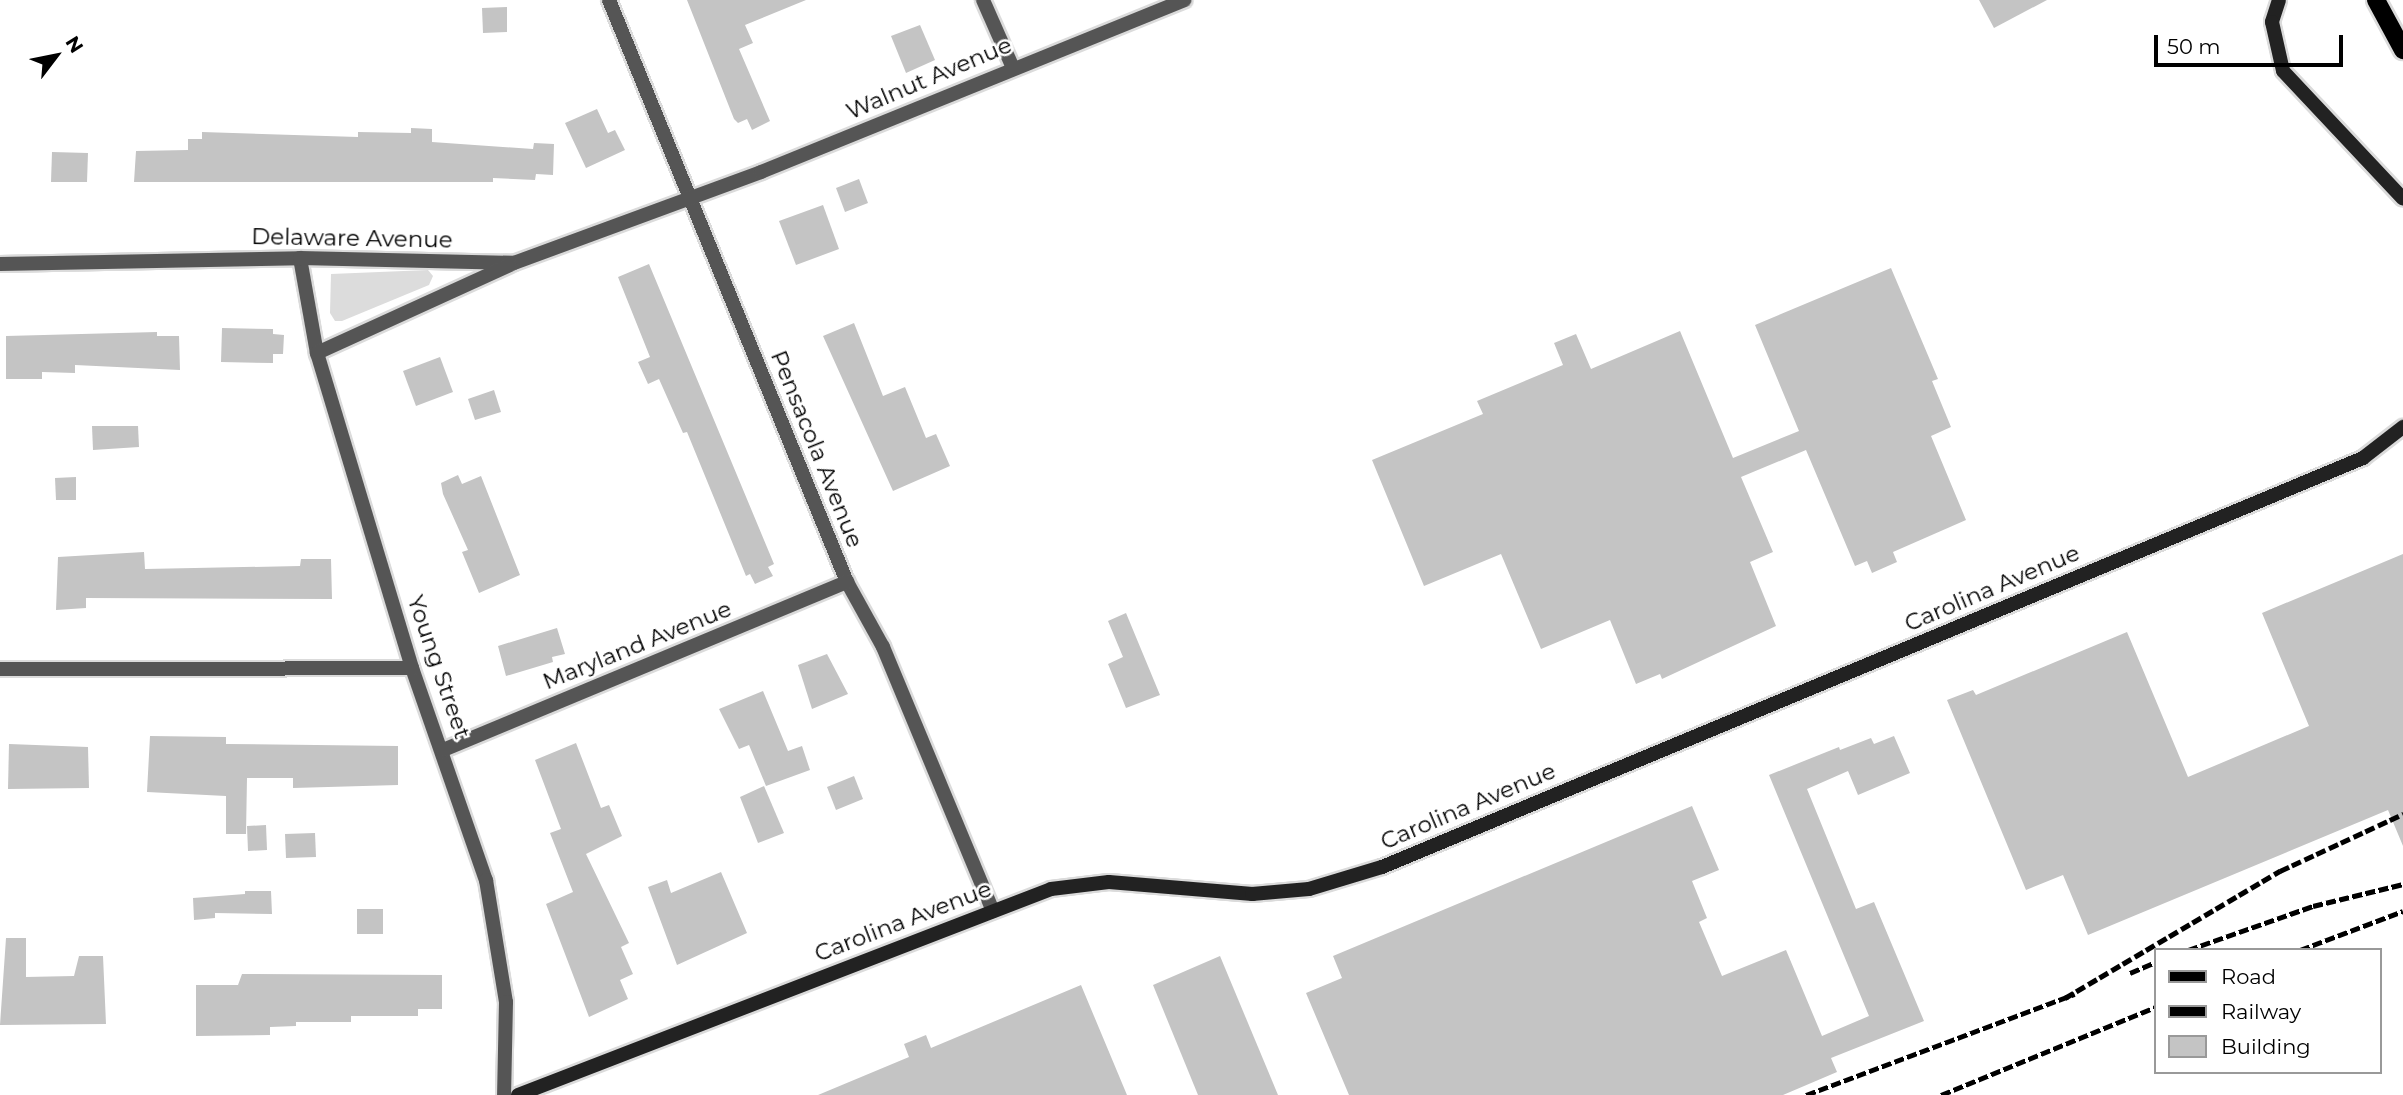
<!DOCTYPE html>
<style>
body{margin:0}
#map{position:relative;width:2403px;height:1095px;overflow:hidden;background:#fff;font-family:Montserrat,sans-serif}
div>[style]{position:absolute}
.green>*{inset:0;background:#dcdcdc}
.building>*{inset:0;background:#c4c4c4}
.roads{filter:drop-shadow(2px 0 #dbdbdb) drop-shadow(-2px 0 #dbdbdb) drop-shadow(0 2px #dbdbdb) drop-shadow(0 -2px #dbdbdb)}
.street>*{height:14px;margin:-7px;padding:0 7px;transform-origin:7px;border-radius:7px;background:#555}
.secondary>*{height:14px;margin:-7px;padding:0 7px;transform-origin:7px;border-radius:7px;background:#222}
.primary>*{height:18px;margin:-9px;padding:0 9px;transform-origin:9px;border-radius:9px;background:#000}
.rail>*{height:5px;margin-top:-2.5px;transform-origin:0;background:repeating-linear-gradient(90deg,#000 0 10px,transparent 0 13.5px)}
span{translate:-50% -50%;white-space:nowrap;text-align:center;line-height:1.15;-webkit-text-stroke:5px #fff;paint-order:stroke}
.street-label{font-size:23px;color:#000}
.legend{position:absolute;left:2154px;top:948px;width:228px;height:126px;box-sizing:border-box;background:#fff;border:2px solid #999;margin:0;padding:9px 12px;list-style:none;font-size:21px;color:#000}
.legend li{display:flex;align-items:center;gap:14px;height:35px}
.legend b{width:35px;border:2px solid #999}
.north{position:absolute;left:21px;top:21px;width:70px;height:70px;-webkit-text-stroke:5px #fff;paint-order:stroke;rotate:58deg;font-size:19px;font-weight:700;line-height:28px;text-align:center;color:#000}
.north::after{content:'';display:block;margin:auto;width:24px;height:32px;background:#000;clip-path:polygon(50% 0,100% 100%,50% 72%,0 100%)}
.scale{position:absolute;left:2154px;top:35px;width:189px;height:32px;box-sizing:border-box;border:4px solid #000;border-top:0;padding-left:9px;font-size:21px;line-height:24px;white-space:nowrap;color:#000;-webkit-text-stroke:5px #fff;paint-order:stroke}
</style>
<div id="map">
<div class="green">
<i style="clip-path:polygon(428px 270px,433px 276px,429px 285px,342px 321px,335px 321px,330px 313px,331px 274px)"></i>
</div>
<div class="building">
<i style="clip-path:polygon(687px 0,806px 0,745px 25px,753px 43px,739px 49px,770px 121px,752px 130px,747px 119px,738px 123px,734px 119px)"></i>
<i style="clip-path:polygon(1979px 0,2047px 0,1994px 28px)"></i>
<i style="clip-path:polygon(507px 7px,507px 32px,483px 33px,482px 8px)"></i>
<i style="clip-path:polygon(920px 25px,935px 60px,906px 73px,891px 36px)"></i>
<i style="clip-path:polygon(597px 109px,608px 133px,615px 130px,625px 150px,586px 168px,565px 123px)"></i>
<i style="clip-path:polygon(411px 128px,432px 129px,432px 142px,533px 149px,534px 143px,554px 144px,553px 175px,536px 174px,535px 180px,493px 178px,493px 182px,134px 182px,136px 151px,188px 150px,188px 139px,202px 139px,202px 132px,358px 137px,358px 132px,411px 133px)"></i>
<i style="clip-path:polygon(52px 152px,88px 153px,87px 182px,51px 182px)"></i>
<i style="clip-path:polygon(859px 179px,868px 203px,845px 212px,836px 188px)"></i>
<i style="clip-path:polygon(823px 205px,839px 249px,796px 265px,779px 221px)"></i>
<i style="clip-path:polygon(649px 264px,774px 564px,768px 567px,773px 576px,755px 584px,750px 574px,746px 576px,687px 432px,683px 433px,659px 379px,648px 384px,638px 362px,650px 357px,618px 277px)"></i>
<i style="clip-path:polygon(1891px 268px,1938px 379px,1932px 381px,1951px 427px,1931px 436px,1966px 520px,1893px 552px,1897px 562px,1872px 573px,1867px 561px,1855px 566px,1806px 450px,1741px 477px,1773px 552px,1750px 562px,1776px 626px,1662px 679px,1660px 674px,1636px 684px,1610px 620px,1541px 649px,1501px 554px,1424px 586px,1372px 460px,1483px 414px,1477px 401px,1563px 365px,1554px 343px,1576px 334px,1591px 369px,1680px 331px,1733px 458px,1799px 431px,1755px 325px)"></i>
<i style="clip-path:polygon(854px 323px,883px 396px,905px 387px,926px 438px,936px 434px,950px 466px,893px 491px,823px 336px)"></i>
<i style="clip-path:polygon(222px 328px,273px 329px,273px 334px,284px 335px,283px 354px,273px 354px,273px 363px,221px 362px)"></i>
<i style="clip-path:polygon(157px 332px,157px 336px,179px 336px,180px 370px,75px 365px,75px 373px,42px 372px,42px 379px,6px 379px,6px 336px)"></i>
<i style="clip-path:polygon(440px 357px,453px 392px,416px 406px,403px 371px)"></i>
<i style="clip-path:polygon(494px 390px,501px 412px,475px 420px,468px 399px)"></i>
<i style="clip-path:polygon(92px 426px,138px 426px,139px 447px,93px 450px)"></i>
<i style="clip-path:polygon(458px 475px,462px 484px,481px 476px,520px 575px,479px 593px,462px 552px,468px 550px,443px 494px,441px 483px)"></i>
<i style="clip-path:polygon(76px 477px,76px 500px,56px 500px,55px 478px)"></i>
<i style="clip-path:polygon(144px 552px,145px 569px,300px 566px,301px 559px,331px 559px,332px 599px,86px 598px,86px 608px,56px 610px,58px 557px)"></i>
<i style="clip-path:polygon(2403px 554px,2403px 846px,2388px 810px,2088px 935px,2063px 875px,2026px 890px,1947px 700px,1973px 690px,1976px 695px,2127px 632px,2188px 777px,2309px 726px,2262px 613px)"></i>
<i style="clip-path:polygon(1126px 613px,1160px 695px,1126px 708px,1108px 664px,1123px 657px,1108px 621px)"></i>
<i style="clip-path:polygon(557px 628px,565px 654px,552px 657px,553px 662px,506px 676px,498px 646px)"></i>
<i style="clip-path:polygon(827px 654px,848px 694px,812px 709px,798px 665px)"></i>
<i style="clip-path:polygon(763px 691px,788px 751px,802px 746px,810px 770px,766px 786px,749px 745px,739px 749px,719px 709px)"></i>
<i style="clip-path:polygon(150px 736px,226px 737px,226px 744px,398px 746px,398px 785px,293px 788px,293px 778px,247px 778px,246px 834px,226px 834px,226px 796px,147px 792px)"></i>
<i style="clip-path:polygon(1894px 736px,1910px 773px,1858px 795px,1848px 771px,1807px 789px,1856px 909px,1874px 902px,1924px 1021px,1831px 1058px,1837px 1072px,1783px 1095px,1349px 1095px,1306px 993px,1342px 978px,1333px 956px,1692px 806px,1719px 870px,1692px 881px,1707px 918px,1699px 922px,1722px 976px,1786px 950px,1822px 1036px,1869px 1016px,1769px 775px,1839px 747px,1840px 750px,1871px 738px,1874px 744px)"></i>
<i style="clip-path:polygon(576px 743px,601px 808px,609px 805px,622px 836px,586px 854px,629px 943px,621px 947px,633px 974px,620px 980px,628px 999px,589px 1017px,546px 904px,573px 892px,550px 833px,561px 829px,535px 760px)"></i>
<i style="clip-path:polygon(9px 744px,88px 747px,89px 788px,8px 789px)"></i>
<i style="clip-path:polygon(854px 776px,863px 799px,836px 810px,827px 787px)"></i>
<i style="clip-path:polygon(764px 786px,784px 833px,758px 843px,740px 797px)"></i>
<i style="clip-path:polygon(266px 825px,267px 850px,248px 851px,247px 826px)"></i>
<i style="clip-path:polygon(315px 833px,316px 857px,286px 858px,285px 834px)"></i>
<i style="clip-path:polygon(721px 872px,747px 933px,677px 965px,648px 887px,667px 880px,671px 893px)"></i>
<i style="clip-path:polygon(245px 891px,271px 891px,272px 914px,215px 913px,215px 918px,194px 920px,193px 898px,245px 894px)"></i>
<i style="clip-path:polygon(357px 909px,383px 909px,383px 934px,357px 934px)"></i>
<i style="clip-path:polygon(6px 938px,26px 938px,26px 977px,74px 976px,79px 956px,103px 956px,106px 1024px,0 1025px)"></i>
<i style="clip-path:polygon(1220px 956px,1278px 1095px,1198px 1095px,1153px 985px)"></i>
<i style="clip-path:polygon(242px 974px,442px 975px,442px 1009px,418px 1009px,418px 1016px,351px 1016px,351px 1022px,296px 1022px,296px 1026px,270px 1027px,270px 1035px,196px 1036px,196px 985px,238px 985px)"></i>
<i style="clip-path:polygon(1081px 985px,1127px 1095px,818px 1095px,909px 1057px,904px 1044px,926px 1035px,931px 1048px)"></i>
</div>
<div class="roads">
<div class="street">
<i style="left:609px;top:0;width:629px;rotate:67.76deg"></i>
<i style="left:847px;top:582px;width:74px;rotate:61deg"></i>
<i style="left:883px;top:647px;width:286px;rotate:67.4deg"></i>
<i style="left:983px;top:0;width:74px;rotate:66.2deg"></i>
<i style="left:300px;top:258px;width:97px;rotate:79.9deg"></i>
<i style="left:317px;top:353px;width:329px;rotate:73.2deg"></i>
<i style="left:412px;top:668px;width:225px;rotate:70.8deg"></i>
<i style="left:486px;top:880px;width:124px;rotate:80.7deg"></i>
<i style="left:506px;top:1002px;width:93px;rotate:91.2deg"></i>
<i style="left:0;top:264px;width:300px;rotate:-1.1deg"></i>
<i style="left:300px;top:258px;width:214px;rotate:1.3deg"></i>
<i style="left:514px;top:263px;width:263px;rotate:-20.2deg"></i>
<i style="left:761px;top:172px;width:457px;rotate:-22.1deg"></i>
<i style="left:317px;top:353px;width:212px;rotate:-24.5deg"></i>
<i style="left:0;top:669px;width:412px;rotate:-0.1deg"></i>
<i style="left:443px;top:750px;width:438px;rotate:-22.6deg"></i>
</div>
<div class="secondary">
<i style="left:2279px;top:0;width:23px;rotate:108deg"></i>
<i style="left:2272px;top:22px;width:50px;rotate:77.3deg"></i>
<i style="left:2283px;top:71px;width:175px;rotate:46.8deg"></i>
<i style="left:518px;top:1095px;width:571px;rotate:-21.13deg"></i>
<i style="left:1051px;top:889px;width:58px;rotate:-6.9deg"></i>
<i style="left:1109px;top:882px;width:144px;rotate:4.8deg"></i>
<i style="left:1252px;top:894px;width:57px;rotate:-5deg"></i>
<i style="left:1309px;top:889px;width:76px;rotate:-16.8deg"></i>
<i style="left:1382px;top:867px;width:1063px;rotate:-22.63deg"></i>
<i style="left:2363px;top:458px;width:51px;rotate:-37.8deg"></i>
</div>
<div class="primary">
<i style="left:2376px;top:0;width:57px;rotate:61.6deg"></i>
</div>
</div>
<div class="rail">
<i style="left:2188px;top:950px;width:133px;rotate:-19.4deg"></i>
<i style="left:2313px;top:906px;width:93px;rotate:-13.7deg"></i>
<i style="left:2300px;top:950px;width:110px;rotate:-20.7deg"></i>
<i style="left:2130px;top:973px;width:28px;rotate:-23deg"></i>
<i style="left:2065px;top:998px;width:250px;rotate:-30.6deg"></i>
<i style="left:2280px;top:871px;width:136px;rotate:-24.9deg"></i>
<i style="left:1806px;top:1095px;width:287px;rotate:-20.6deg"></i>
<i style="left:1941px;top:1095px;width:232px;rotate:-22.3deg"></i>
</div>
<div class="street-label">
<span style="left:929px;top:78px;rotate:-23deg">Walnut Avenue</span>
<span style="left:352px;top:238px;rotate:1deg">Delaware Avenue</span>
<span style="left:817px;top:449px;rotate:68deg">Pensacola Avenue</span>
<span style="left:1992px;top:588px;rotate:-23deg">Carolina Avenue</span>
<span style="left:637px;top:645px;rotate:-22deg">Maryland Avenue</span>
<span style="left:439px;top:667px;rotate:71deg">Young Street</span>
<span style="left:1468px;top:806px;rotate:-23deg">Carolina Avenue</span>
<span style="left:903px;top:921px;rotate:-21deg">Carolina Avenue</span>
</div>
<ul class="legend">
<li><b style="height:9px;background:#000"></b>Road</li>
<li><b style="height:9px;background:#000"></b>Railway</li>
<li><b style="height:19px;background:#c4c4c4"></b>Building</li>
</ul>
<div class="north">N</div>
<div class="scale">50 m</div>
</div>
